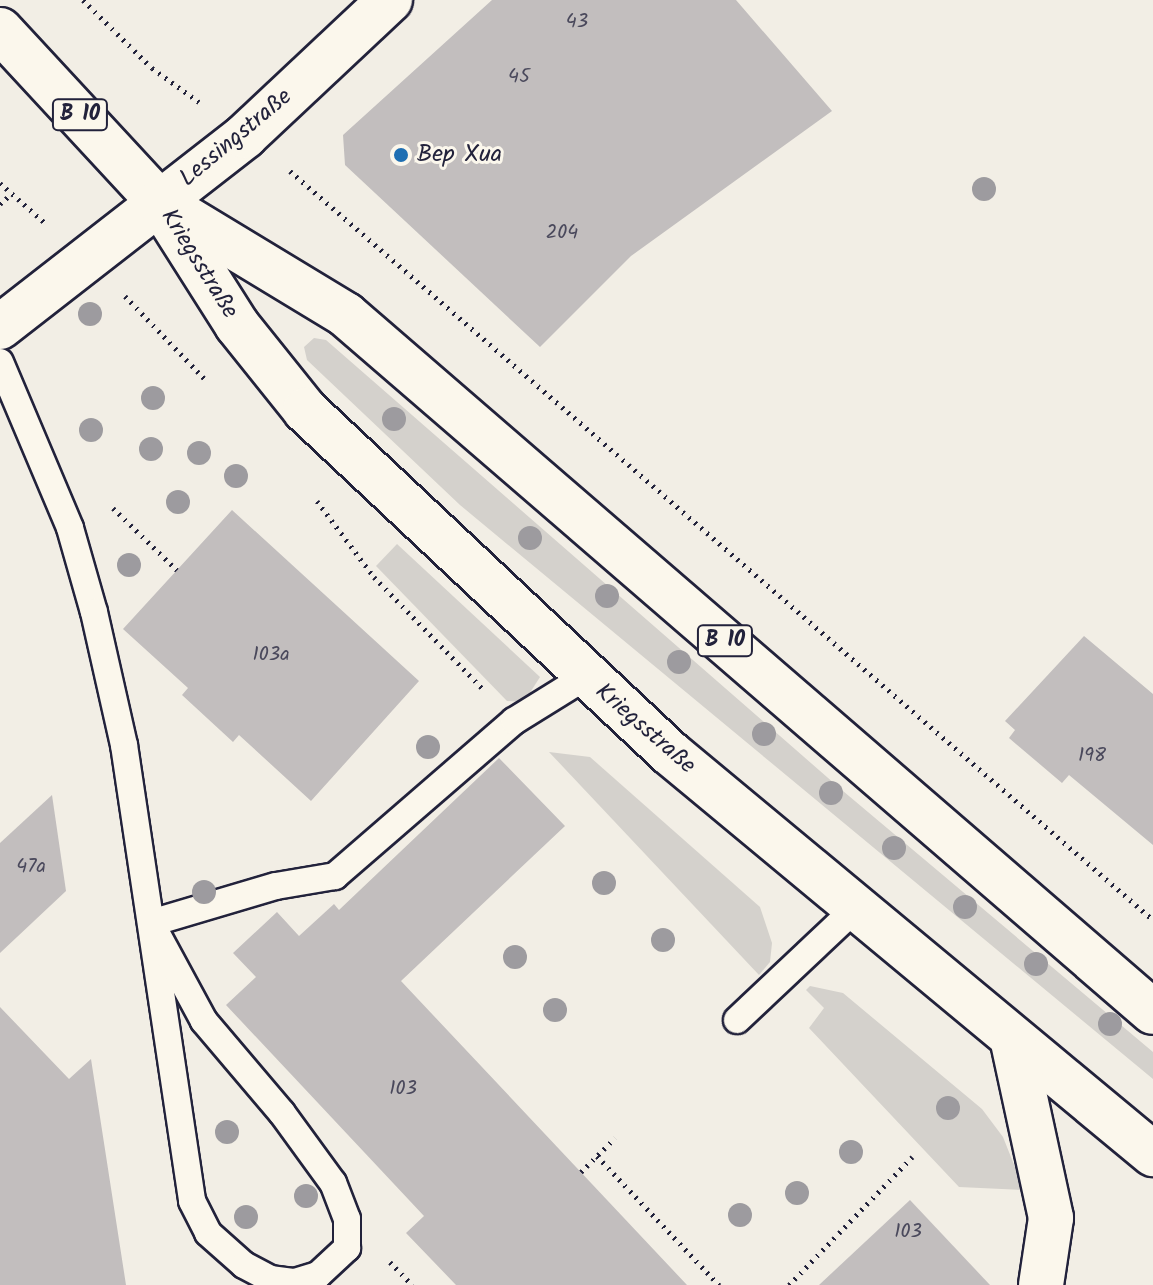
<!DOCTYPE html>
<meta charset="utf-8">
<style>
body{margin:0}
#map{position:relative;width:1153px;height:1285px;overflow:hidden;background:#f2eee5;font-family:Kalam,sans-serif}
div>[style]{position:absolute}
.green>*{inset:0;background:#d4d1cc}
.building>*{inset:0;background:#c2bebe}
.path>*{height:5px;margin-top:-2.5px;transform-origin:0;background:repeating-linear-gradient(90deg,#22223b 0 2px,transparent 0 8px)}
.roads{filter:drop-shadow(2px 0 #22223b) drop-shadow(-2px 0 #22223b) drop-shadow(0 2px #22223b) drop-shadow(0 -2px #22223b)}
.lane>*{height:26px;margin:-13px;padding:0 13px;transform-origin:13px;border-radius:13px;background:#fbf7ec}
.street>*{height:44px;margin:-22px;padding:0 22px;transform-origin:22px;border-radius:22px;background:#fbf7ec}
.primary>*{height:44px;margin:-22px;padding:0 22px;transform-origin:22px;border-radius:22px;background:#fbf7ec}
.trees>*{width:24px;height:24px;margin:-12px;border-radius:50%;background:#9d9b9f}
.dots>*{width:22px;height:22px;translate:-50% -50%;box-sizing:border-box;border:4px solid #fbf7ec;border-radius:50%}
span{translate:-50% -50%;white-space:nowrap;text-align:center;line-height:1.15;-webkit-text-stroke:6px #fbf7ec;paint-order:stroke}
.number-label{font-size:20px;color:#4a495c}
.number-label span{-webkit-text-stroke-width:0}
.shield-label span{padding:2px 6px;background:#fbf7ec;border:2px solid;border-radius:6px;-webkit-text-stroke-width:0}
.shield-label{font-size:22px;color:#22223b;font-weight:700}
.street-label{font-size:24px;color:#22223b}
.poi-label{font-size:24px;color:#22223b}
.left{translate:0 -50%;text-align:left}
</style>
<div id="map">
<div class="green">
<i style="clip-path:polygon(314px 338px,326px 340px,843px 791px,1153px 1052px,1153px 1079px,460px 505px,307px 360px,304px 347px)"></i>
<i style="clip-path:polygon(397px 544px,540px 677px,524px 702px,507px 701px,376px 566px)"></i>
<i style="clip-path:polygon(549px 752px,590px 757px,760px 907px,772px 943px,770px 962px,759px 975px)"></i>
<i style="clip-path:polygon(810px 986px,843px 993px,982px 1109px,1003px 1137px,1024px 1190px,959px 1187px,809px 1028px,824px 1008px,806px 990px)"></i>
</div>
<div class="building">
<i style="clip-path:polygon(492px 0,736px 0,832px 111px,631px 256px,540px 347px,345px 165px,343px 135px)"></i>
<i style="clip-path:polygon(232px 510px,419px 681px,311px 801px,239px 735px,233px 742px,182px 695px,188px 688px,123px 629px)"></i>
<i style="clip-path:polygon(1084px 636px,1153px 694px,1153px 845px,1069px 775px,1062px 783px,1009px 738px,1015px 730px,1005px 721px)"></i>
<i style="clip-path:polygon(499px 758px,565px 826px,401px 981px,687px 1285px,456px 1285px,406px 1233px,424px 1216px,226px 1005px,256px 977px,233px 953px,277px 912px,299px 936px,334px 904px,339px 910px)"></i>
<i style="clip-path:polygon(52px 795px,66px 891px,0 953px,0 843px)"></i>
<i style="clip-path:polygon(0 1007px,69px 1079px,91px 1059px,126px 1285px,0 1285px)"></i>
<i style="clip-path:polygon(910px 1200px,990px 1285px,819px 1285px)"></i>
</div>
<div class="path">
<i style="left:83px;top:0;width:97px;rotate:44.6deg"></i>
<i style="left:152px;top:68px;width:58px;rotate:35.9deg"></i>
<i style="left:290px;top:171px;width:1143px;rotate:40.95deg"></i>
<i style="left:0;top:183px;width:59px;rotate:41.6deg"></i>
<i style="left:0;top:204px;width:13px;rotate:-42deg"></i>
<i style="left:125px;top:296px;width:114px;rotate:46.1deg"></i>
<i style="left:317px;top:501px;width:95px;rotate:53.1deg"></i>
<i style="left:374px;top:577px;width:155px;rotate:45.8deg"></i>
<i style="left:113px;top:508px;width:89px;rotate:44.1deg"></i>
<i style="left:597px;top:1156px;width:178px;rotate:46.6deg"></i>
<i style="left:581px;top:1172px;width:48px;rotate:-45deg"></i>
<i style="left:390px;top:1262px;width:32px;rotate:46deg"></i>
<i style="left:789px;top:1285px;width:178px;rotate:-46.1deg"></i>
</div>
<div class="roads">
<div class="lane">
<i style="left:0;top:362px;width:180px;rotate:67.1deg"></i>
<i style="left:70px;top:528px;width:87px;rotate:74.1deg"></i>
<i style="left:94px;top:612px;width:136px;rotate:77.3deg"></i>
<i style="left:124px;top:745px;width:461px;rotate:81.5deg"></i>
<i style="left:192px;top:1201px;width:36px;rotate:63deg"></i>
<i style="left:208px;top:1233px;width:48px;rotate:41.6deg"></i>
<i style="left:244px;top:1265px;width:30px;rotate:28deg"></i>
<i style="left:270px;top:1279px;width:25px;rotate:7deg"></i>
<i style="left:295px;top:1282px;width:24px;rotate:-17deg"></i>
<i style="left:318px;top:1275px;width:40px;rotate:-43deg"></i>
<i style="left:347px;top:1248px;width:29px;rotate:-90deg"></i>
<i style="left:347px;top:1219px;width:39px;rotate:-111deg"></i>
<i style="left:333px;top:1183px;width:87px;rotate:-126.1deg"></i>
<i style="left:282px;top:1113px;width:121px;rotate:-130.3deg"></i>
<i style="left:204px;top:1021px;width:111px;rotate:-118.4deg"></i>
<i style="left:151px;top:923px;width:130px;rotate:-16.5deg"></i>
<i style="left:276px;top:886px;width:60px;rotate:-9.6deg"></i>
<i style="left:335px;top:876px;width:237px;rotate:-40.9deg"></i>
<i style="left:514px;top:721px;width:84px;rotate:-31.8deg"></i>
<i style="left:737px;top:1020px;width:163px;rotate:-43.3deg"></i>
</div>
<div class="street">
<i style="left:0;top:327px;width:311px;rotate:-37.9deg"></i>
<i style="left:245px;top:136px;width:199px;rotate:-43.2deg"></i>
</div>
<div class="primary">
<i style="left:0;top:30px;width:234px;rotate:47.2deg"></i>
<i style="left:159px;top:202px;width:146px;rotate:57.6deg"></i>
<i style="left:237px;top:325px;width:109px;rotate:51.3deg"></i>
<i style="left:305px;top:410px;width:501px;rotate:43.22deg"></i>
<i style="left:670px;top:753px;width:628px;rotate:39.7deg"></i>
<i style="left:168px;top:207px;width:208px;rotate:31.2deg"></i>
<i style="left:346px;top:315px;width:1066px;rotate:40.82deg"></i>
<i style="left:1013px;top:1042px;width:180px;rotate:77.8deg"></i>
<i style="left:1051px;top:1218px;width:68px;rotate:98.5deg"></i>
</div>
</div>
<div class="trees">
<i style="left:984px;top:189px"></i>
<i style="left:90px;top:314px"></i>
<i style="left:153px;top:398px"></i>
<i style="left:394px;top:419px"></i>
<i style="left:91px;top:430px"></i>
<i style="left:151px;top:449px"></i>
<i style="left:199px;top:453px"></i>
<i style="left:236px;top:476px"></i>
<i style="left:178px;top:502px"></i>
<i style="left:530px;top:538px"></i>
<i style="left:129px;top:565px"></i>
<i style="left:607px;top:596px"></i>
<i style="left:679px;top:662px"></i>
<i style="left:764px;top:734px"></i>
<i style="left:428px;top:747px"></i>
<i style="left:831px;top:793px"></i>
<i style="left:894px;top:848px"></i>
<i style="left:604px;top:883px"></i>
<i style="left:204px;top:892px"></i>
<i style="left:965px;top:907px"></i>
<i style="left:663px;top:940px"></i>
<i style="left:515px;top:957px"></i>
<i style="left:1036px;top:964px"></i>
<i style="left:555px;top:1010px"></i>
<i style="left:1110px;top:1024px"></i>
<i style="left:948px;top:1108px"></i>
<i style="left:227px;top:1132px"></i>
<i style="left:851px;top:1152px"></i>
<i style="left:797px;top:1193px"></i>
<i style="left:306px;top:1196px"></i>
<i style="left:740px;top:1215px"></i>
<i style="left:246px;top:1217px"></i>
</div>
<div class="dots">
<i style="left:401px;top:155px;background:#1f6fb2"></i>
</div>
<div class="number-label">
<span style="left:577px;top:22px">43</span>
<span style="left:519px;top:77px">45</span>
<span style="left:562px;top:233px">204</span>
<span style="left:271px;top:655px">103a</span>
<span style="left:1092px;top:756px">198</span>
<span style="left:31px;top:867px">47a</span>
<span style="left:403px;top:1089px">103</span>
<span style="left:908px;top:1232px">103</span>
</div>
<div class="shield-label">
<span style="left:80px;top:115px">B 10</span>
<span style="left:725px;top:641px">B 10</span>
</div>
<div class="street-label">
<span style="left:236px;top:138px;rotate:-40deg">Lessingstraße</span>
<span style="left:199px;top:264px;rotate:58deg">Kriegsstraße</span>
<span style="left:645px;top:729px;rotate:41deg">Kriegsstraße</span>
</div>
<div class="poi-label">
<span class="left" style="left:417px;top:155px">Bep Xua</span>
</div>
</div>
